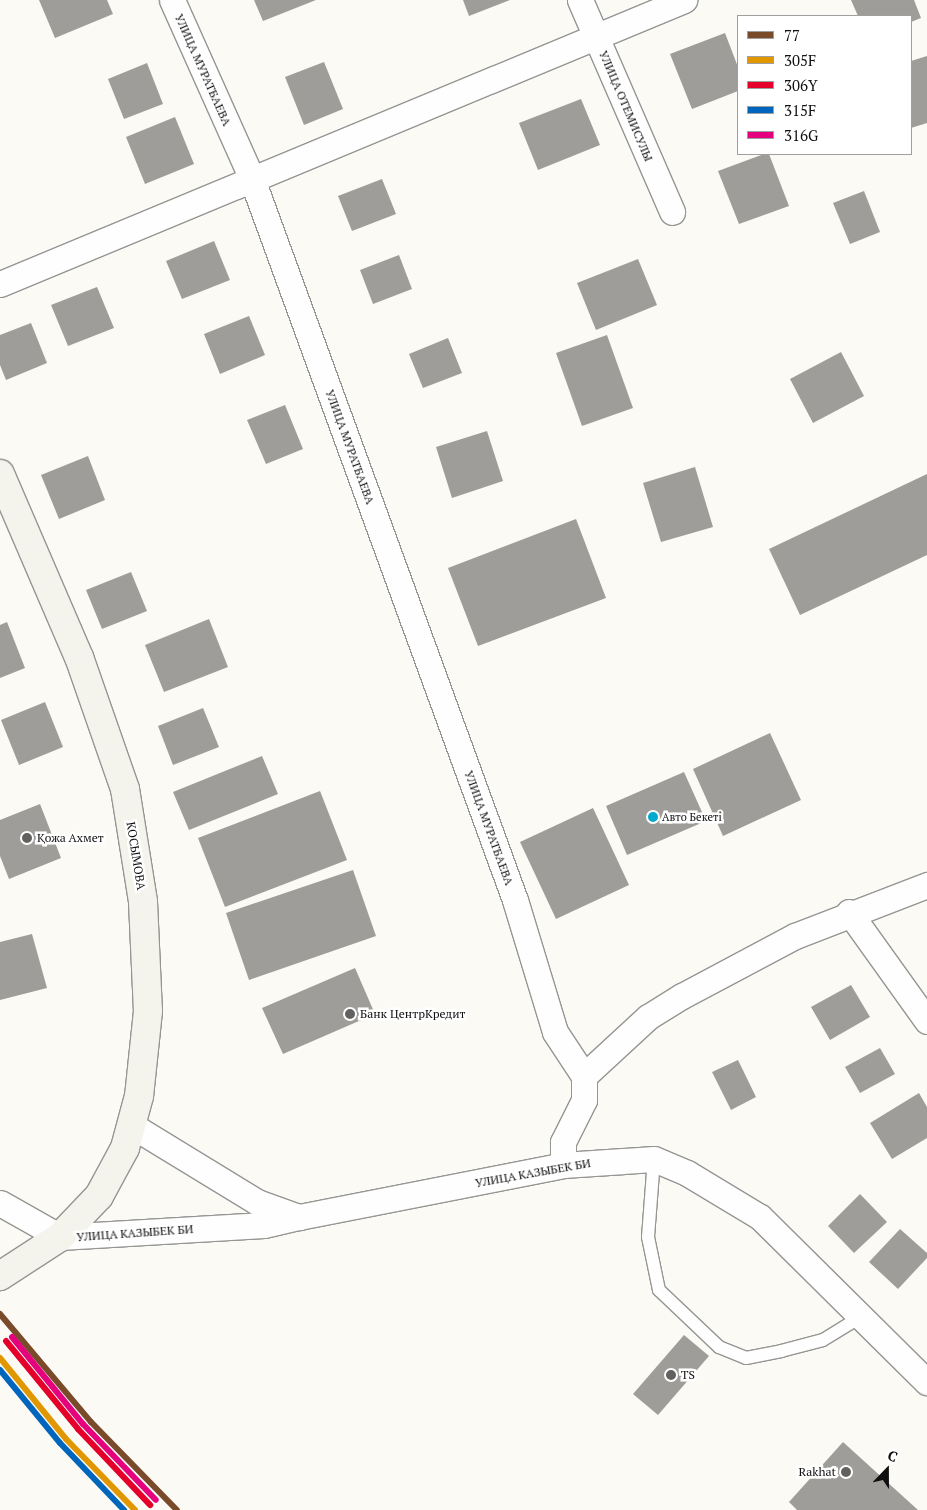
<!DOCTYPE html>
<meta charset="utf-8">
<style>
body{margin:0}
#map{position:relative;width:927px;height:1510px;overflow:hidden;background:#fbfaf5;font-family:"PT Serif",serif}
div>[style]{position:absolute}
.building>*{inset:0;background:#9f9d9a}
.roads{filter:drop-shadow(1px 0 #959593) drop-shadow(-1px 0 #959593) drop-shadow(0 1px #959593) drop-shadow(0 -1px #959593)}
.lane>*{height:12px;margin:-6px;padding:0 6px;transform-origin:6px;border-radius:6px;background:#fefefe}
.street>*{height:25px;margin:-12.5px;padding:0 12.5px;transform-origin:12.5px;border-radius:12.5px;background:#fefefe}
.secondary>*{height:28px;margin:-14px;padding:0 14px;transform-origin:14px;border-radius:14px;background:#f4f4ec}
.rail-1>*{height:6px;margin:-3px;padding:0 3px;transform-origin:3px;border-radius:3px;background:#7a4b2a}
.rail-2>*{height:6px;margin:-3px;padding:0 3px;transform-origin:3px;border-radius:3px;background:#e09702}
.rail-3>*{height:6px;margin:-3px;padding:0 3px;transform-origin:3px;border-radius:3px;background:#e4002b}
.rail-4>*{height:6px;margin:-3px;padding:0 3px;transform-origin:3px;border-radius:3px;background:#0065bd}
.rail-5>*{height:6px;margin:-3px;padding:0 3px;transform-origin:3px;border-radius:3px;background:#e5007d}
.dots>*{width:14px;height:14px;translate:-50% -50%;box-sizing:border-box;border:2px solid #fff;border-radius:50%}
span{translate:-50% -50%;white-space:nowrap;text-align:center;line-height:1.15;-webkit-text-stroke:5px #fff;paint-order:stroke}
.bus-label{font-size:11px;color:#0f0f0f}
.left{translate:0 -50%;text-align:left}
.street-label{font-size:12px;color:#0f0f0f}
.poi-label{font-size:12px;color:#0f0f0f}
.right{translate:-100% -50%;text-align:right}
.legend{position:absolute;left:737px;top:15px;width:175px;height:140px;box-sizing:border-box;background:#fff;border:1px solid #9f9f9f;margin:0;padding:6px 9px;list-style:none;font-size:15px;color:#0f0f0f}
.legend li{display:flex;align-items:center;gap:10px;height:25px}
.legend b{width:25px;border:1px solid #9f9f9f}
.north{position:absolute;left:862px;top:1445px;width:50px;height:50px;-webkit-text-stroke:4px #fff;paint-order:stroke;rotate:22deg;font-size:14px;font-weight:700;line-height:20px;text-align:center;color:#0f0f0f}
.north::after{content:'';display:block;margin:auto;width:18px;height:22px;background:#0f0f0f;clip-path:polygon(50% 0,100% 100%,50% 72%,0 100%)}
</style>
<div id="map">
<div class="building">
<i style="clip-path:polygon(39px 0,107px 0,113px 14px,55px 38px)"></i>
<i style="clip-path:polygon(254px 0,316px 0,263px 21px)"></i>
<i style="clip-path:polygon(463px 0,510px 0,469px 16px)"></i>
<i style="clip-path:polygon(851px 0,914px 0,921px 18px,911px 22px,911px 16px,858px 16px)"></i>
<i style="clip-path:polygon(725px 33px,738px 67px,738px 91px,692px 109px,670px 54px)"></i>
<i style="clip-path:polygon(927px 56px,927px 123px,911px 128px,911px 61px)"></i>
<i style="clip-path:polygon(324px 62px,343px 109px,304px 125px,285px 77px)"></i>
<i style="clip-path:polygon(147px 63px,163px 104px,124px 119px,108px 79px)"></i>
<i style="clip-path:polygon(581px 99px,600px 145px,538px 170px,519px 123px)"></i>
<i style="clip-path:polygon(175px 117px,194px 164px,145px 184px,126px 137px)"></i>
<i style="clip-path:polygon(764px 154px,769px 154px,789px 206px,739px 224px,718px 171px)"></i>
<i style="clip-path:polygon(382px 179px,396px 214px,352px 231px,338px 196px)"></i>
<i style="clip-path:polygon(864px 191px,880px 232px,850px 244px,833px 203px)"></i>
<i style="clip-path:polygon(214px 241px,230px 280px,182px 299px,166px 261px)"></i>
<i style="clip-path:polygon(399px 255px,412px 289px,373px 304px,360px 270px)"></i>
<i style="clip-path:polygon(638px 259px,657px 305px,596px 330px,577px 283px)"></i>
<i style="clip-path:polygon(97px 287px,114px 328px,68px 346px,51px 305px)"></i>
<i style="clip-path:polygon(249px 316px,265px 355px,220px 374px,204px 334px)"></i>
<i style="clip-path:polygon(31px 323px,47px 363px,6px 380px,0 365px,0 335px)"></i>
<i style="clip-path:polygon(607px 335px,633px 408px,582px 426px,556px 353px)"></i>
<i style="clip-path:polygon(448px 338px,462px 373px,423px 388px,409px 354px)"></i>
<i style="clip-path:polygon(841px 352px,864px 396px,813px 423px,790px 379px)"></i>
<i style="clip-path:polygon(285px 405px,303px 449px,266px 464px,247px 420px)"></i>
<i style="clip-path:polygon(487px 431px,503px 481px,452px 498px,436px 447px)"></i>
<i style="clip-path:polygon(88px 456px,105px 500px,59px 519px,41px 475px)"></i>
<i style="clip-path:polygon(695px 467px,713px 527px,661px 542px,643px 483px)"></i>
<i style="clip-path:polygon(927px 474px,927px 555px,800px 615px,769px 549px)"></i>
<i style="clip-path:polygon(576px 519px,606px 598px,478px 646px,448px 568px)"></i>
<i style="clip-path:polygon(131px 572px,147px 611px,102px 629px,86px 590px)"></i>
<i style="clip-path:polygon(209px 619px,228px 667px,164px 692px,145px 645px)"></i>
<i style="clip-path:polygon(7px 622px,25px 668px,0 678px,0 625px)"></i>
<i style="clip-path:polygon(45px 702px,63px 747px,19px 765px,1px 720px)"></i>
<i style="clip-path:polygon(203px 708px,219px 747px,173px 765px,158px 726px)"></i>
<i style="clip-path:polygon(770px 733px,801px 800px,723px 836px,693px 769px)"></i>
<i style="clip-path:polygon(262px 756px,278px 794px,189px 830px,173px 792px)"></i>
<i style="clip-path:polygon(684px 772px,706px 821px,627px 855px,606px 806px)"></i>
<i style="clip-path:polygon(320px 791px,347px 860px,225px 907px,198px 838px)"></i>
<i style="clip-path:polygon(40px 804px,61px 858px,9px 879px,0 856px,0 820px)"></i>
<i style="clip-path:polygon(593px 808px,629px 885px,556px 919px,520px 842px)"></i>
<i style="clip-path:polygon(353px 870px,376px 936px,249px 980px,226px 913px)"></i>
<i style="clip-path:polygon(32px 934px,47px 988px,0 1000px,0 942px)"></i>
<i style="clip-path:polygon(355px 968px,375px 1014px,283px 1054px,262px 1008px)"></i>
<i style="clip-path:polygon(851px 985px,870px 1017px,830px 1040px,811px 1007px)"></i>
<i style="clip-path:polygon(880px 1048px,895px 1074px,860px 1093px,845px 1067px)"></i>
<i style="clip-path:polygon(738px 1060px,756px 1097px,731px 1110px,712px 1072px)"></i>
<i style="clip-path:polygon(919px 1093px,927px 1107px,927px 1138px,892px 1159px,870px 1123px)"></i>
<i style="clip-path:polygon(860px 1194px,887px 1222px,854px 1253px,828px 1226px)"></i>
<i style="clip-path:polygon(900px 1229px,927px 1253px,927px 1258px,898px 1289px,869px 1262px)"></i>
<i style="clip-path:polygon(684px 1335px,709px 1356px,658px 1415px,633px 1394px)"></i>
<i style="clip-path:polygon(843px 1442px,918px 1510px,797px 1510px,789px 1502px)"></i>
</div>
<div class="roads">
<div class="lane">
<i style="left:654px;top:1159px;width:78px;rotate:94.4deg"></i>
<i style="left:648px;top:1237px;width:54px;rotate:78.3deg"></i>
<i style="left:659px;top:1290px;width:83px;rotate:43.5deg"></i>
<i style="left:719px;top:1347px;width:29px;rotate:22deg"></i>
<i style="left:746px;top:1358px;width:36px;rotate:-11deg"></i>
<i style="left:781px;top:1351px;width:43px;rotate:-14.7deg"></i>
<i style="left:823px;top:1340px;width:46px;rotate:-31.6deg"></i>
</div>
<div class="street">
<i style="left:172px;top:0;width:196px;rotate:65.9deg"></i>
<i style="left:252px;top:179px;width:767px;rotate:69.96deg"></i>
<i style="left:515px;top:900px;width:138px;rotate:73.1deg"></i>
<i style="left:555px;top:1032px;width:53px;rotate:56.6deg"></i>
<i style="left:584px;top:1076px;width:87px;rotate:-42.7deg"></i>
<i style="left:648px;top:1017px;width:40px;rotate:-32deg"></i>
<i style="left:682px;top:996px;width:128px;rotate:-28deg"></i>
<i style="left:795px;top:936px;width:142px;rotate:-21.1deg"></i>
<i style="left:580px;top:0;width:231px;rotate:66.5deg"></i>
<i style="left:0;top:284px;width:741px;rotate:-22.55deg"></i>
<i style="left:849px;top:912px;width:134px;rotate:54.4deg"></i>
<i style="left:131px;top:1125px;width:148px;rotate:31.4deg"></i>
<i style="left:257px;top:1202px;width:45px;rotate:19.7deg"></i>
<i style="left:299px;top:1217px;width:269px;rotate:-11.1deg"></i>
<i style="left:563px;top:1165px;width:91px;rotate:-3.8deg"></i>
<i style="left:654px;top:1159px;width:36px;rotate:23deg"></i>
<i style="left:687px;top:1173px;width:85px;rotate:31.1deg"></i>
<i style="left:760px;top:1217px;width:235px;rotate:44.7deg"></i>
<i style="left:563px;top:1165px;width:23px;rotate:-90deg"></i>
<i style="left:563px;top:1142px;width:47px;rotate:-63.4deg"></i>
<i style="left:584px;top:1100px;width:24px;rotate:-90deg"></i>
<i style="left:0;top:1203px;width:69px;rotate:29.5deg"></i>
<i style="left:60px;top:1237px;width:204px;rotate:-3.4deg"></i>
<i style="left:264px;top:1225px;width:36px;rotate:-13deg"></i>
</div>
<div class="secondary">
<i style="left:0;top:474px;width:199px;rotate:66.7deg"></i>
<i style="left:79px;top:657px;width:140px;rotate:70.8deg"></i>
<i style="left:125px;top:789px;width:114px;rotate:80.9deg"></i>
<i style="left:143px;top:902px;width:109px;rotate:87.4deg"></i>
<i style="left:148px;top:1011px;width:85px;rotate:96deg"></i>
<i style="left:139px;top:1096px;width:54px;rotate:105.1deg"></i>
<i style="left:125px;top:1148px;width:55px;rotate:118.4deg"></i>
<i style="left:99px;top:1196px;width:57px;rotate:133.6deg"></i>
<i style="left:60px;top:1237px;width:72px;rotate:147deg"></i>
</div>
</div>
<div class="rail-1">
<i style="left:0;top:1314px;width:141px;rotate:49.9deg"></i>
<i style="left:91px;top:1422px;width:123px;rotate:45.7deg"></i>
</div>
<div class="rail-2">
<i style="left:0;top:1358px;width:104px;rotate:50.8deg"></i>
<i style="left:66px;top:1439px;width:99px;rotate:45.8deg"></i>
</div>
<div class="rail-3">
<i style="left:6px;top:1341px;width:114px;rotate:50.7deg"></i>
<i style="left:78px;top:1429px;width:105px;rotate:46.5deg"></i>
</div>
<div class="rail-4">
<i style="left:0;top:1370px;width:94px;rotate:50.6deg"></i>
<i style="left:60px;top:1443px;width:93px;rotate:46.3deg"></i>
</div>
<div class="rail-5">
<i style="left:12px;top:1337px;width:112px;rotate:50.8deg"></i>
<i style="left:83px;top:1424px;width:105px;rotate:46.2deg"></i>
</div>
<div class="dots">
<i style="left:653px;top:817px;background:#00a9ce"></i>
<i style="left:27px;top:838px;background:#626160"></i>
<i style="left:350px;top:1014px;background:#626160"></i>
<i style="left:671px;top:1375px;background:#626160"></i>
<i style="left:846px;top:1472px;background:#626160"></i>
</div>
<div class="bus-label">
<span class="left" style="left:662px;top:817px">Авто Бекетi</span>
</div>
<div class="street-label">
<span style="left:203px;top:70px;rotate:66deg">УЛИЦА МУРАТБАЕВА</span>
<span style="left:626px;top:106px;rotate:67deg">УЛИЦА ОТЕМИСУЛЫ</span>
<span style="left:350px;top:447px;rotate:70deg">УЛИЦА МУРАТБАЕВА</span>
<span style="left:489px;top:828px;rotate:70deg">УЛИЦА МУРАТБАЕВА</span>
<span style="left:136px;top:856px;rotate:81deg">КОСЫМОВА</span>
<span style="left:533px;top:1173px;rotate:-10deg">УЛИЦА КАЗЫБЕК БИ</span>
<span style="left:135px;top:1233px;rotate:-4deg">УЛИЦА КАЗЫБЕК БИ</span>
</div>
<div class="poi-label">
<span class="left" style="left:37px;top:838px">Қожа Ахмет</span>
<span class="left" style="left:360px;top:1014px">Банк ЦентрКредит</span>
<span class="left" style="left:681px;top:1375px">TS</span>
<span class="right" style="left:836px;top:1472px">Rakhat</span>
</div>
<ul class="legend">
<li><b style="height:6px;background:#7a4b2a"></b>77</li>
<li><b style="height:6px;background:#e09702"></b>305F</li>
<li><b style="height:6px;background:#e4002b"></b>306Y</li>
<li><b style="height:6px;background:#0065bd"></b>315F</li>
<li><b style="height:6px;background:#e5007d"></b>316G</li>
</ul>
<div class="north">С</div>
</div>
